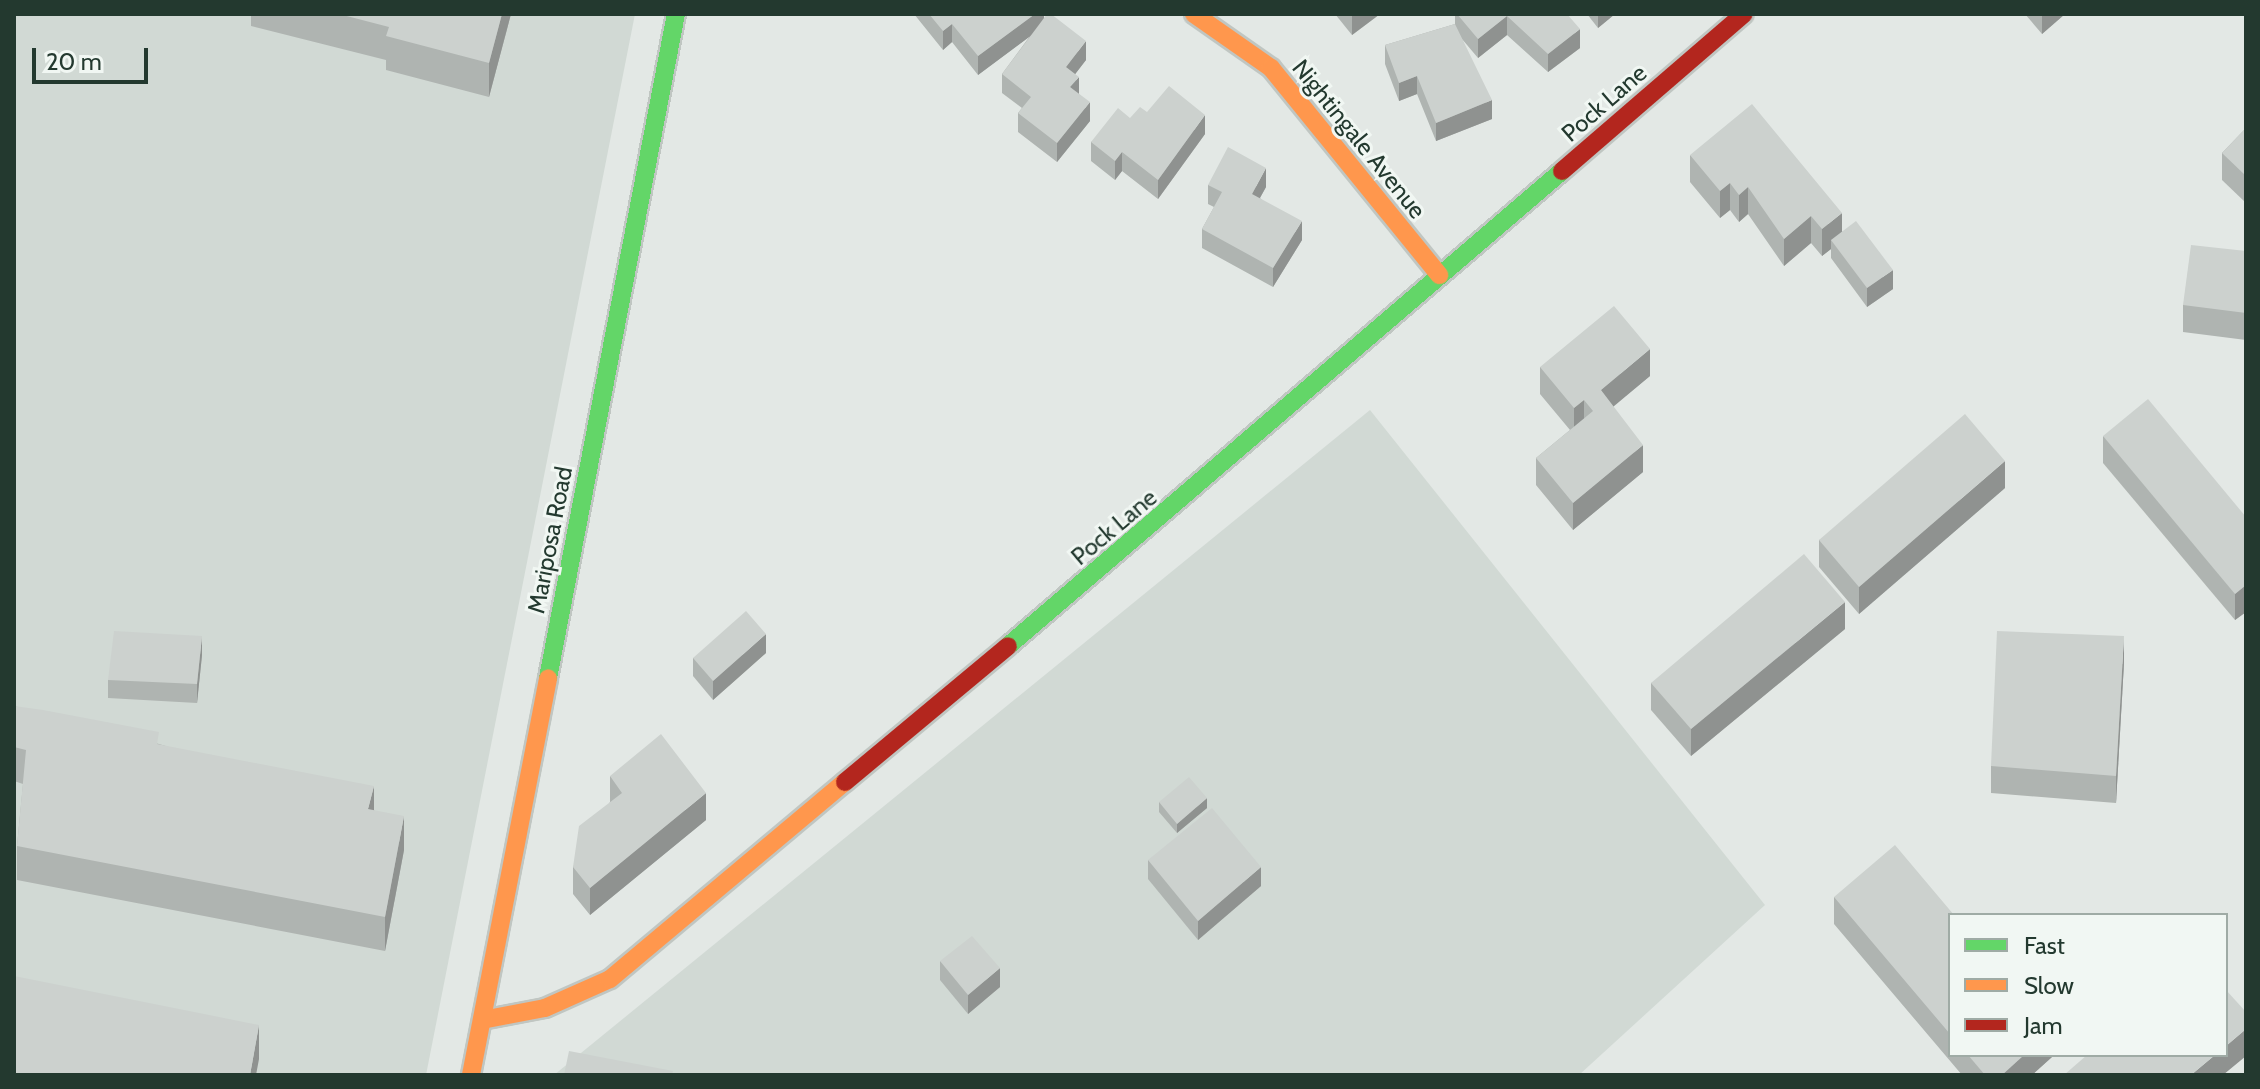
<!DOCTYPE html>
<style>
body{margin:0}
#map{position:relative;width:2260px;height:1089px;overflow:hidden;background:#e3e8e5;font-family:Cabin,sans-serif}
div>[style]{position:absolute}
.built>*{inset:0;background:#d1d9d4}
.roads{filter:drop-shadow(2px 0 #c0c6c2) drop-shadow(-2px 0 #c0c6c2) drop-shadow(0 2px #c0c6c2) drop-shadow(0 -2px #c0c6c2)}
.fast>*{height:18px;margin:-9px;padding:0 9px;transform-origin:9px;border-radius:9px;background:#63d668}
.slow>*{height:18px;margin:-9px;padding:0 9px;transform-origin:9px;border-radius:9px;background:#ff974d}
.jam>*{height:18px;margin:-9px;padding:0 9px;transform-origin:9px;border-radius:9px;background:#b3261e}
.wall>*{inset:0;background:#afb4b1}
.shaded-wall>*{inset:0;background:#8f9290}
.building>*{inset:0;background:#ccd1ce}
span{translate:-50% -50%;white-space:nowrap;text-align:center;line-height:1.15;-webkit-text-stroke:6px #f1f7f3;paint-order:stroke}
.street-label{font-size:24px;color:#23392f}
.frame{position:absolute;inset:0;border:16px solid #23392f;pointer-events:none}
.legend{position:absolute;left:1948px;top:913px;width:280px;height:144px;box-sizing:border-box;background:#f1f7f3;border:2px solid #9faba5;margin:0;padding:10px 14px;list-style:none;font-size:24px;color:#23392f}
.legend li{display:flex;align-items:center;gap:16px;height:40px}
.legend b{width:40px;border:2px solid #9faba5}
.scale{position:absolute;left:32px;top:48px;width:116px;height:36px;box-sizing:border-box;border:4px solid #23392f;border-top:0;padding-left:10px;font-size:24px;line-height:28px;white-space:nowrap;color:#23392f;-webkit-text-stroke:6px #f1f7f3;paint-order:stroke}
</style>
<div id="map">
<div class="built">
<i style="clip-path:polygon(14px 14px,635px 14px,426px 1075px,14px 1075px)"></i>
<i style="clip-path:polygon(1370px 410px,1765px 905px,1579px 1075px,554px 1075px)"></i>
</div>
<div class="roads">
<div class="fast">
<i style="left:1008px;top:646px;width:730px;rotate:-40.61deg"></i>
<i style="left:548px;top:678px;width:676px;rotate:-79.09deg"></i>
</div>
<div class="slow">
<i style="left:1194px;top:14px;width:94px;rotate:35deg"></i>
<i style="left:1271px;top:68px;width:267px;rotate:50.9deg"></i>
<i style="left:482px;top:1020px;width:64px;rotate:-10.8deg"></i>
<i style="left:545px;top:1008px;width:71px;rotate:-24deg"></i>
<i style="left:610px;top:979px;width:307px;rotate:-40deg"></i>
<i style="left:471px;top:1075px;width:404px;rotate:-79deg"></i>
</div>
<div class="jam">
<i style="left:1562px;top:171px;width:240px;rotate:-40.8deg"></i>
<i style="left:845px;top:782px;width:212px;rotate:-39.8deg"></i>
</div>
</div>
<div class="wall">
<i style="clip-path:polygon(251px 14px,511px 14px,489px 97px,386px 70px,386px 60px,251px 26px)"></i>
<i style="clip-path:polygon(914px 14px,1044px 14px,1044px 18px,1086px 60px,1075px 74px,1079px 94px,1090px 121px,1057px 162px,1018px 132px,1018px 113px,1022px 108px,1002px 93px,1002px 74px,1030px 36px,978px 75px,952px 42px,943px 50px)"></i>
<i style="clip-path:polygon(1335px 14px,1380px 14px,1352px 35px)"></i>
<i style="clip-path:polygon(1455px 14px,1567px 14px,1580px 48px,1548px 72px,1507px 35px,1478px 58px,1462px 39px,1492px 119px,1436px 141px,1417px 94px,1399px 101px,1385px 64px,1385px 45px,1455px 24px)"></i>
<i style="clip-path:polygon(1587px 14px,1615px 14px,1598px 28px)"></i>
<i style="clip-path:polygon(2025px 14px,2065px 14px,2042px 34px)"></i>
<i style="clip-path:polygon(1147px 112px,1205px 134px,1158px 199px,1122px 171px,1115px 180px,1091px 161px,1091px 142px)"></i>
<i style="clip-path:polygon(2246px 128px,2246px 203px,2222px 180px,2222px 153px)"></i>
<i style="clip-path:polygon(1690px 155px,1842px 231px,1893px 289px,1867px 307px,1831px 258px,1831px 249px,1822px 256px,1811px 243px,1784px 266px,1748px 214px,1739px 222px,1730px 210px,1720px 218px,1690px 182px)"></i>
<i style="clip-path:polygon(1208px 185px,1266px 187px,1260px 198px,1302px 240px,1273px 287px,1202px 248px,1202px 229px,1214px 207px,1208px 204px)"></i>
<i style="clip-path:polygon(2246px 251px,2246px 340px,2183px 332px,2183px 305px)"></i>
<i style="clip-path:polygon(1540px 367px,1650px 376px,1613px 406px,1643px 472px,1573px 530px,1536px 485px,1536px 458px,1570px 430px,1540px 394px)"></i>
<i style="clip-path:polygon(2103px 436px,2246px 517px,2246px 612px,2235px 620px,2103px 463px)"></i>
<i style="clip-path:polygon(2005px 488px,1859px 614px,1819px 567px,1819px 540px)"></i>
<i style="clip-path:polygon(1845px 629px,1691px 756px,1651px 710px,1651px 683px)"></i>
<i style="clip-path:polygon(766px 653px,713px 700px,693px 676px,693px 658px)"></i>
<i style="clip-path:polygon(202px 655px,197px 703px,108px 698px,108px 680px)"></i>
<i style="clip-path:polygon(2124px 663px,2116px 803px,1991px 793px,1991px 766px)"></i>
<i style="clip-path:polygon(14px 706px,159px 744px,374px 810px,404px 850px,385px 951px,17px 880px,17px 846px,23px 784px,14px 781px)"></i>
<i style="clip-path:polygon(610px 776px,706px 820px,590px 915px,573px 894px,573px 867px,610px 802px)"></i>
<i style="clip-path:polygon(1159px 802px,1207px 808px,1177px 833px,1159px 812px)"></i>
<i style="clip-path:polygon(1148px 860px,1261px 886px,1198px 940px,1148px 879px)"></i>
<i style="clip-path:polygon(1834px 897px,1950px 915px,1950px 1055px,2052px 1055px,2052px 1057px,2032px 1075px,1962px 1075px,1834px 924px)"></i>
<i style="clip-path:polygon(940px 961px,1000px 987px,968px 1014px,940px 980px)"></i>
</div>
<div class="shaded-wall">
<i style="clip-path:polygon(502px 14px,511px 14px,489px 97px,489px 63px)"></i>
<i style="clip-path:polygon(1035px 14px,1044px 14px,1044px 26px,978px 75px,978px 56px)"></i>
<i style="clip-path:polygon(1352px 14px,1380px 14px,1352px 35px)"></i>
<i style="clip-path:polygon(1598px 14px,1615px 14px,1598px 28px)"></i>
<i style="clip-path:polygon(2043px 14px,2065px 14px,2042px 34px,2042px 15px)"></i>
<i style="clip-path:polygon(1507px 16px,1507px 35px,1478px 58px,1478px 39px)"></i>
<i style="clip-path:polygon(952px 24px,952px 42px,943px 50px,943px 31px)"></i>
<i style="clip-path:polygon(1580px 29px,1580px 48px,1548px 72px,1548px 54px)"></i>
<i style="clip-path:polygon(1086px 41px,1086px 60px,1066px 86px,1066px 67px)"></i>
<i style="clip-path:polygon(1417px 76px,1417px 94px,1399px 101px,1399px 83px)"></i>
<i style="clip-path:polygon(1079px 77px,1079px 96px,1070px 87px)"></i>
<i style="clip-path:polygon(1492px 100px,1492px 119px,1436px 141px,1436px 123px)"></i>
<i style="clip-path:polygon(1090px 102px,1090px 121px,1057px 162px,1057px 143px)"></i>
<i style="clip-path:polygon(1205px 115px,1205px 134px,1158px 199px,1158px 180px)"></i>
<i style="clip-path:polygon(1122px 152px,1122px 171px,1115px 180px,1115px 161px)"></i>
<i style="clip-path:polygon(1266px 168px,1266px 187px,1252px 212px,1252px 194px)"></i>
<i style="clip-path:polygon(1730px 183px,1730px 210px,1720px 218px,1720px 191px)"></i>
<i style="clip-path:polygon(1748px 187px,1748px 214px,1739px 222px,1739px 195px)"></i>
<i style="clip-path:polygon(1842px 213px,1842px 240px,1831px 240px,1831px 249px,1822px 256px,1822px 229px)"></i>
<i style="clip-path:polygon(1811px 216px,1811px 243px,1784px 266px,1784px 239px)"></i>
<i style="clip-path:polygon(1302px 221px,1302px 240px,1273px 287px,1273px 268px)"></i>
<i style="clip-path:polygon(1893px 270px,1893px 289px,1867px 307px,1867px 288px)"></i>
<i style="clip-path:polygon(1650px 349px,1650px 376px,1601px 417px,1601px 390px)"></i>
<i style="clip-path:polygon(1584px 400px,1584px 427px,1574px 435px,1574px 408px)"></i>
<i style="clip-path:polygon(1643px 445px,1643px 472px,1573px 530px,1573px 503px)"></i>
<i style="clip-path:polygon(2005px 461px,2005px 488px,1859px 614px,1859px 587px)"></i>
<i style="clip-path:polygon(2246px 585px,2246px 612px,2235px 620px,2235px 594px)"></i>
<i style="clip-path:polygon(1845px 602px,1845px 629px,1691px 756px,1691px 729px)"></i>
<i style="clip-path:polygon(766px 634px,766px 653px,713px 700px,713px 681px)"></i>
<i style="clip-path:polygon(202px 636px,202px 655px,197px 703px,197px 684px)"></i>
<i style="clip-path:polygon(2124px 636px,2124px 663px,2116px 803px,2116px 776px)"></i>
<i style="clip-path:polygon(374px 786px,374px 820px,368px 809px)"></i>
<i style="clip-path:polygon(706px 793px,706px 820px,590px 915px,590px 888px)"></i>
<i style="clip-path:polygon(1207px 798px,1207px 808px,1177px 833px,1177px 824px)"></i>
<i style="clip-path:polygon(404px 816px,404px 850px,385px 951px,385px 917px)"></i>
<i style="clip-path:polygon(1261px 867px,1261px 886px,1198px 940px,1198px 921px)"></i>
<i style="clip-path:polygon(1000px 968px,1000px 987px,968px 1014px,968px 995px)"></i>
<i style="clip-path:polygon(259px 1025px,259px 1059px,256px 1075px,250px 1075px)"></i>
<i style="clip-path:polygon(2246px 1029px,2246px 1056px,2223px 1075px,2191px 1075px,2215px 1055px,2226px 1055px,2226px 1046px)"></i>
<i style="clip-path:polygon(2024px 1055px,2052px 1055px,2052px 1057px,2032px 1075px,2002px 1075px)"></i>
</div>
<div class="building">
<i style="clip-path:polygon(339px 14px,502px 14px,489px 63px,386px 36px,389px 27px)"></i>
<i style="clip-path:polygon(929px 14px,1035px 14px,978px 56px,952px 24px,943px 31px)"></i>
<i style="clip-path:polygon(1047px 14px,1051px 14px,1086px 41px,1066px 67px,1079px 77px,1070px 87px,1090px 102px,1057px 143px,1018px 113px,1031px 97px,1002px 74px)"></i>
<i style="clip-path:polygon(1457px 14px,1567px 14px,1580px 29px,1548px 54px,1507px 16px,1478px 39px)"></i>
<i style="clip-path:polygon(1455px 24px,1492px 100px,1436px 123px,1417px 76px,1399px 83px,1385px 45px)"></i>
<i style="clip-path:polygon(1169px 86px,1205px 115px,1158px 180px,1122px 152px,1115px 161px,1091px 142px,1118px 108px,1130px 118px,1140px 107px,1147px 112px)"></i>
<i style="clip-path:polygon(1752px 104px,1842px 213px,1822px 229px,1811px 216px,1784px 239px,1748px 187px,1739px 195px,1730px 183px,1720px 191px,1690px 155px)"></i>
<i style="clip-path:polygon(2246px 128px,2246px 176px,2222px 153px)"></i>
<i style="clip-path:polygon(1228px 147px,1266px 168px,1252px 194px,1302px 221px,1273px 268px,1202px 229px,1222px 192px,1208px 185px)"></i>
<i style="clip-path:polygon(1856px 221px,1893px 270px,1867px 288px,1831px 240px)"></i>
<i style="clip-path:polygon(2191px 245px,2246px 251px,2246px 313px,2183px 305px)"></i>
<i style="clip-path:polygon(1614px 306px,1650px 349px,1601px 390px,1643px 445px,1573px 503px,1536px 458px,1593px 411px,1584px 400px,1574px 408px,1540px 367px)"></i>
<i style="clip-path:polygon(2148px 399px,2246px 517px,2246px 585px,2235px 594px,2103px 436px)"></i>
<i style="clip-path:polygon(1965px 414px,2005px 461px,1859px 587px,1819px 540px)"></i>
<i style="clip-path:polygon(1804px 554px,1845px 602px,1691px 729px,1651px 683px)"></i>
<i style="clip-path:polygon(746px 611px,766px 634px,713px 681px,693px 658px)"></i>
<i style="clip-path:polygon(114px 631px,202px 636px,197px 684px,108px 680px)"></i>
<i style="clip-path:polygon(1997px 631px,2124px 636px,2116px 776px,1991px 766px)"></i>
<i style="clip-path:polygon(14px 706px,43px 710px,159px 732px,157px 744px,374px 786px,368px 809px,404px 816px,385px 917px,17px 846px,26px 750px,14px 747px)"></i>
<i style="clip-path:polygon(661px 734px,706px 793px,590px 888px,573px 867px,579px 826px,622px 793px,610px 776px)"></i>
<i style="clip-path:polygon(1189px 777px,1207px 798px,1177px 824px,1159px 802px)"></i>
<i style="clip-path:polygon(1212px 808px,1261px 867px,1198px 921px,1148px 860px)"></i>
<i style="clip-path:polygon(1895px 845px,1954px 915px,1950px 915px,1950px 1034px,1834px 897px)"></i>
<i style="clip-path:polygon(972px 936px,1000px 968px,968px 995px,940px 961px)"></i>
<i style="clip-path:polygon(14px 976px,259px 1025px,250px 1075px,14px 1075px)"></i>
<i style="clip-path:polygon(2226px 990px,2246px 1012px,2246px 1029px,2226px 1046px)"></i>
<i style="clip-path:polygon(569px 1051px,673px 1071px,672px 1075px,564px 1075px)"></i>
<i style="clip-path:polygon(1968px 1055px,2024px 1055px,2002px 1075px,1985px 1075px)"></i>
<i style="clip-path:polygon(2087px 1055px,2215px 1055px,2191px 1075px,2064px 1075px)"></i>
</div>
<div class="street-label">
<span style="left:1604px;top:103px;rotate:-41deg">Pock Lane</span>
<span style="left:1359px;top:139px;rotate:51deg">Nightingale Avenue</span>
<span style="left:1114px;top:527px;rotate:-40deg">Pock Lane</span>
<span style="left:550px;top:540px;rotate:-79deg">Mariposa Road</span>
</div>
<div class="frame"></div>
<ul class="legend">
<li><b style="height:10px;background:#63d668"></b>Fast</li>
<li><b style="height:10px;background:#ff974d"></b>Slow</li>
<li><b style="height:10px;background:#b3261e"></b>Jam</li>
</ul>
<div class="scale">20 m</div>
</div>
